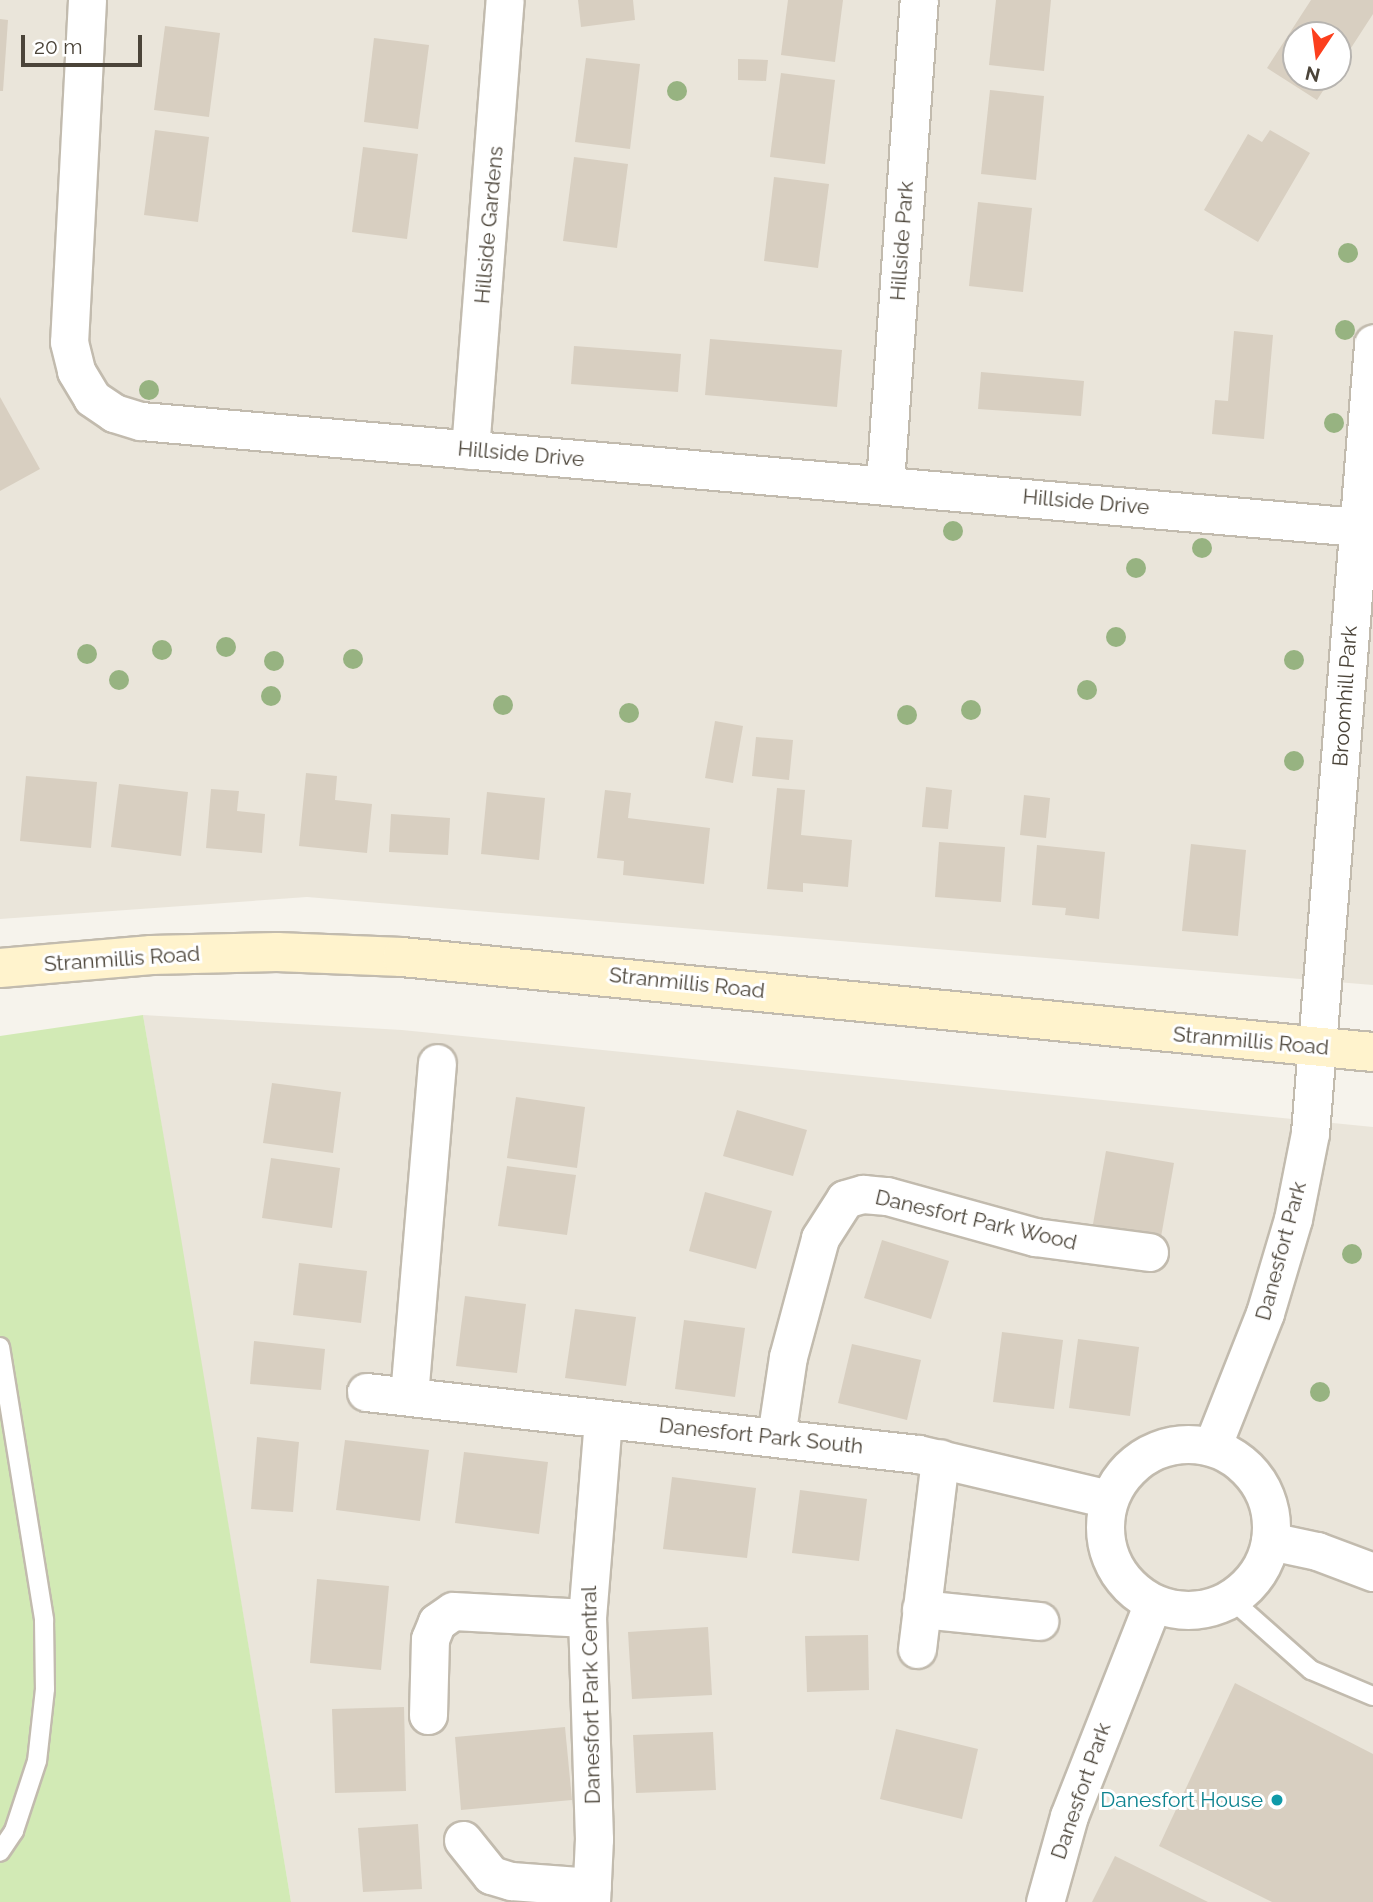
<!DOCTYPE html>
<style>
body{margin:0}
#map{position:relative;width:1373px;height:1902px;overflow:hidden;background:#f6f3ec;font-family:Raleway,sans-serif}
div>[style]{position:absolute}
.residential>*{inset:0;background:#eae5da}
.green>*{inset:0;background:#d2eab5}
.building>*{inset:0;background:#d8cfc1}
.roads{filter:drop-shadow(2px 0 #c2bbae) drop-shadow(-2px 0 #c2bbae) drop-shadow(0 2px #c2bbae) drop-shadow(0 -2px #c2bbae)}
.lane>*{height:18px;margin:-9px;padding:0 9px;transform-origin:9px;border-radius:9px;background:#fff}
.street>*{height:37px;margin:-18.5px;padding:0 18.5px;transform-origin:18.5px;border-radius:18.5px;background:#fff}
.street>.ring{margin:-18.5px;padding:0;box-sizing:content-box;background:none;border:37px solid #fff;border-radius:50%}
.secondary>*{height:38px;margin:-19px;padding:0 19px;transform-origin:19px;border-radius:19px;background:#fff3cd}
.trees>*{width:20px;height:20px;margin:-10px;border-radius:50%;background:#97b381}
.dots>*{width:19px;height:19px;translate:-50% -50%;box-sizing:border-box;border:4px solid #fff;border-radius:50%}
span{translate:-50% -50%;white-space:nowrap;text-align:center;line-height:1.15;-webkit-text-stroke:6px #fff;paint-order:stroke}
.street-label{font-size:21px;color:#4b4439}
.culture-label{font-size:21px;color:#0d838f}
.right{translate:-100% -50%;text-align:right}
.north{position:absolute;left:1282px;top:21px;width:70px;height:70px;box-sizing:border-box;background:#fff;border:2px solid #b7b4b0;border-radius:50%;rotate:193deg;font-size:19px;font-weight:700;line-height:28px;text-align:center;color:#4b4439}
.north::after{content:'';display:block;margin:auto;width:24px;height:32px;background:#fc3f1d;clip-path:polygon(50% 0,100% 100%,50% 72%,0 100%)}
.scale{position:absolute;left:21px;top:35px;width:121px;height:32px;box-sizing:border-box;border:4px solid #4b4439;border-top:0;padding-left:9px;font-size:21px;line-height:24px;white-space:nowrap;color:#4b4439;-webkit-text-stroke:5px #fff;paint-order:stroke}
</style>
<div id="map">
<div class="residential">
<i style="clip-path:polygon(evenodd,0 0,1373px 0,1373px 985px,307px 897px,0 919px,0 0,1296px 35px,1338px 35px,1338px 77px,1296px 77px,1296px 35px)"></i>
<i style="clip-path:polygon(143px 1015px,402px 1030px,1373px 1127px,1373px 1902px,291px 1902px)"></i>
</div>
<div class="green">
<i style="clip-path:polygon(143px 1015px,178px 1220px,291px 1902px,0 1902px,0 1036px)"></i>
</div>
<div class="building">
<i style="clip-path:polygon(578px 0,633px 0,635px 20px,581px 27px)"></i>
<i style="clip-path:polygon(788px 0,843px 0,835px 62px,781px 55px)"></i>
<i style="clip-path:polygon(996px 0,1051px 0,1044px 71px,989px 65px)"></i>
<i style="clip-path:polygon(1311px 0,1373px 0,1373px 14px,1338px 68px,1338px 35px,1296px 35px,1296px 77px,1332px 77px,1317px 100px,1267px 68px)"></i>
<i style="clip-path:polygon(0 19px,8px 20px,3px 91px,0 91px)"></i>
<i style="clip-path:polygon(165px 26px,220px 33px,209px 117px,154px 110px)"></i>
<i style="clip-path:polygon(374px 38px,429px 45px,418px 129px,364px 122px)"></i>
<i style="clip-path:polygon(586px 58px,640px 64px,630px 149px,575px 142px)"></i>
<i style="clip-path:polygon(738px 59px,768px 60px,766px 81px,738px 80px)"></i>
<i style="clip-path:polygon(781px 73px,835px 80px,825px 164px,770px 157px)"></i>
<i style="clip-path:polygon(990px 90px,1044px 96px,1036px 180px,981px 174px)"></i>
<i style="clip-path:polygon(155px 130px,209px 137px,198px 222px,144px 215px)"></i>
<i style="clip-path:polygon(1270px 130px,1310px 153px,1258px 242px,1204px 210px,1248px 134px,1262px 142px)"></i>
<i style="clip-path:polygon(363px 147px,418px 154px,407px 239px,352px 232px)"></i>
<i style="clip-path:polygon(574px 157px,628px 164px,617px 248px,563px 241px)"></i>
<i style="clip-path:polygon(774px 177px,829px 184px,818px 268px,764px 261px)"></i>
<i style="clip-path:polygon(978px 202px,1032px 208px,1023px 292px,969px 286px)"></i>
<i style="clip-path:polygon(1234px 331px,1273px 335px,1264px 439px,1212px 434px,1215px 400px,1228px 401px)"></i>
<i style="clip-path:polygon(710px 339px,842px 350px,837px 407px,705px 395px)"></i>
<i style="clip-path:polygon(574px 346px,681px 354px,678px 392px,571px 384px)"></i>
<i style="clip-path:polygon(981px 372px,1084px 381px,1081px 416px,978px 409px)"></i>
<i style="clip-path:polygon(0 397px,40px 469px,0 491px)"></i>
<i style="clip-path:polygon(715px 721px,743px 726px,733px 783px,705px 778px)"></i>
<i style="clip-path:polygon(756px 737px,793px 740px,789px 780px,752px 776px)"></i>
<i style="clip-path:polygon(306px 773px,337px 776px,335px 800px,372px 804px,367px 853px,299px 846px)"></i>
<i style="clip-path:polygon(26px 776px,97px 782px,91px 848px,20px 841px)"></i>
<i style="clip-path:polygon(119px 784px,188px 792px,181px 856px,111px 847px)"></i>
<i style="clip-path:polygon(926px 787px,952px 790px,948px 829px,922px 827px)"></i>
<i style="clip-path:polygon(777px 788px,805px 790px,801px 835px,852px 840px,848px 887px,803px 883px,803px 892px,767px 889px)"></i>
<i style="clip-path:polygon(211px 789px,239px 791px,237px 811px,265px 814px,262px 853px,206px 848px)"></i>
<i style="clip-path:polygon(605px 790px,631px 793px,628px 818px,710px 828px,704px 884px,623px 875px,624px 861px,597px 858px)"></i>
<i style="clip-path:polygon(487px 792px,545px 798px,539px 860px,481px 854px)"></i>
<i style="clip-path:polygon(1024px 795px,1050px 798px,1046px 838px,1020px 835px)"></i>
<i style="clip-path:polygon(391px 814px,450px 818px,448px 855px,389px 852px)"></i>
<i style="clip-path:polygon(939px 842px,1005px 847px,1001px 902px,935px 897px)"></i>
<i style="clip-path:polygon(1191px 844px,1246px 850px,1238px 936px,1182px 931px)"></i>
<i style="clip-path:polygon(1037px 845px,1105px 852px,1099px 919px,1065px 915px,1066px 908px,1032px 905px)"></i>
<i style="clip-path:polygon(272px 1083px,341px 1092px,333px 1153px,263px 1143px)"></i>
<i style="clip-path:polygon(516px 1097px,585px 1107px,577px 1168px,507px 1158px)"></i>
<i style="clip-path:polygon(737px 1110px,807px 1130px,793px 1176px,723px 1156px)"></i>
<i style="clip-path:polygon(1106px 1151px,1174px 1163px,1161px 1237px,1093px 1224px)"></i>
<i style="clip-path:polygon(271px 1158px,340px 1168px,332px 1228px,262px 1218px)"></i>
<i style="clip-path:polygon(507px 1166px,576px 1175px,567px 1235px,498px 1226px)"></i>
<i style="clip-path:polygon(705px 1192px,772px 1211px,756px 1269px,689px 1251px)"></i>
<i style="clip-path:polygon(882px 1240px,949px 1261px,931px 1319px,864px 1298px)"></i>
<i style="clip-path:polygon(299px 1263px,367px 1271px,361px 1323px,293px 1315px)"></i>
<i style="clip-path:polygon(465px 1296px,526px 1304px,517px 1373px,456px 1366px)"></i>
<i style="clip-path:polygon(575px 1309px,636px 1317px,626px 1386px,565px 1378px)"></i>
<i style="clip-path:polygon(684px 1320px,745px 1328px,735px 1397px,675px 1389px)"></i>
<i style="clip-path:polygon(1002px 1332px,1063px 1340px,1054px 1409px,993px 1402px)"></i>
<i style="clip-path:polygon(1078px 1339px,1139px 1347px,1130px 1416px,1069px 1408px)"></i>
<i style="clip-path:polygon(254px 1341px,325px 1349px,321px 1390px,250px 1384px)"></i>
<i style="clip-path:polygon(852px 1344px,921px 1360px,907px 1420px,838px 1403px)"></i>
<i style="clip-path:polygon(257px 1437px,299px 1442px,293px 1512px,251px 1509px)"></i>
<i style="clip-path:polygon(345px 1440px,429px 1450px,420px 1521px,336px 1510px)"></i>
<i style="clip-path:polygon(464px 1452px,548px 1462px,539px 1534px,455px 1523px)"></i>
<i style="clip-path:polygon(672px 1477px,756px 1488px,747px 1558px,663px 1549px)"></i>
<i style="clip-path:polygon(800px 1490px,867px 1499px,859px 1561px,792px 1553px)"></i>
<i style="clip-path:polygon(317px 1579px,389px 1586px,381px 1670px,310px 1663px)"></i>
<i style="clip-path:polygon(708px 1627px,712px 1695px,632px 1699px,628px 1632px)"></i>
<i style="clip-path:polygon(868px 1635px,869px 1690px,807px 1692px,805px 1636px)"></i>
<i style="clip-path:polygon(1235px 1683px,1373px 1754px,1373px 1902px,1272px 1902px,1159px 1846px)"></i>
<i style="clip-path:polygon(404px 1707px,406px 1791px,335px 1793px,332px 1709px)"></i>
<i style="clip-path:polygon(565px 1727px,572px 1800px,461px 1810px,455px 1737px)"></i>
<i style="clip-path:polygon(896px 1729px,978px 1749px,962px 1819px,880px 1799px)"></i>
<i style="clip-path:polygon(713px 1732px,716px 1790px,636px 1793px,633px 1735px)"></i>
<i style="clip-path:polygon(418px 1824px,422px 1889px,363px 1892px,358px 1828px)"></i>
<i style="clip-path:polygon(1115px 1856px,1208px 1902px,1092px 1902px)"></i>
</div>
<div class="roads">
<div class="lane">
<i style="left:0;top:1347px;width:277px;rotate:80.8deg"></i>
<i style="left:44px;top:1620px;width:69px;rotate:89.2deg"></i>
<i style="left:45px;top:1689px;width:72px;rotate:96.3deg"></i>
<i style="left:37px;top:1761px;width:74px;rotate:108.2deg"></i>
<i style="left:14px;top:1831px;width:25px;rotate:124deg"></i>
<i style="left:1231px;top:1599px;width:107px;rotate:41.6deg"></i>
<i style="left:1311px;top:1670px;width:67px;rotate:22.8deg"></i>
</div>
<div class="street">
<i style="left:87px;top:0;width:342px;rotate:93deg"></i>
<i style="left:69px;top:342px;width:30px;rotate:76deg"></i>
<i style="left:76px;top:371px;width:31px;rotate:59deg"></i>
<i style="left:92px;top:398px;width:27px;rotate:34deg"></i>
<i style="left:114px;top:413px;width:28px;rotate:17deg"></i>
<i style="left:141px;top:421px;width:1222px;rotate:4.98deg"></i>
<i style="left:470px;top:450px;width:451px;rotate:-85.6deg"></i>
<i style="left:885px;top:483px;width:484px;rotate:-86deg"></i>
<i style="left:366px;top:1392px;width:555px;rotate:6.41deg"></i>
<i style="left:918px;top:1454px;width:196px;rotate:13.3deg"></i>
<i style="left:409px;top:1396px;width:334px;rotate:-85.2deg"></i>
<i style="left:776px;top:1437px;width:81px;rotate:-81.5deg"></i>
<i style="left:788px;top:1357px;width:123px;rotate:-74.9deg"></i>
<i style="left:820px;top:1238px;width:46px;rotate:-57.3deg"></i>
<i style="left:845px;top:1199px;width:19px;rotate:-16deg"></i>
<i style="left:863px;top:1194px;width:24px;rotate:5deg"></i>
<i style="left:887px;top:1196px;width:154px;rotate:15.5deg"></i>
<i style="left:1035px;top:1237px;width:115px;rotate:7.5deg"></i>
<i class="ring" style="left:1105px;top:1444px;width:129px;height:129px"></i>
<i style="left:1212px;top:1447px;width:144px;rotate:-68.4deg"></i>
<i style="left:1265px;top:1313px;width:98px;rotate:-73.4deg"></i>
<i style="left:1293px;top:1219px;width:88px;rotate:-78.8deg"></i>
<i style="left:1310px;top:1133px;width:792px;rotate:-85.43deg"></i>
<i style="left:1270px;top:1541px;width:48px;rotate:12deg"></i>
<i style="left:1317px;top:1551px;width:60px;rotate:20.6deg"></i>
<i style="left:921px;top:1609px;width:119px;rotate:5.8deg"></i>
<i style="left:917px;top:1649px;width:192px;rotate:-83.1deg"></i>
<i style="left:428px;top:1715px;width:76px;rotate:-88.5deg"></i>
<i style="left:430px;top:1639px;width:18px;rotate:-68deg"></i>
<i style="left:437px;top:1622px;width:19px;rotate:-35deg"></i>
<i style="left:453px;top:1611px;width:134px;rotate:3deg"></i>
<i style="left:463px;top:1840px;width:45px;rotate:51.3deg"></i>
<i style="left:491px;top:1875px;width:21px;rotate:17deg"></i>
<i style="left:511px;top:1881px;width:81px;rotate:4.2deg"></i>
<i style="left:591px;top:1902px;width:63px;rotate:-87.3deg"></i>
<i style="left:594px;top:1839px;width:221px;rotate:-91.8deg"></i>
<i style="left:587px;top:1618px;width:200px;rotate:-85.4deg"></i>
<i style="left:1045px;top:1902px;width:89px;rotate:-74.4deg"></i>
<i style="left:1069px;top:1816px;width:229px;rotate:-68.5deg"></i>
</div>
<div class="secondary">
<i style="left:0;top:968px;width:152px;rotate:-4.9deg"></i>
<i style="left:151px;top:955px;width:126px;rotate:-1.4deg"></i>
<i style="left:277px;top:952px;width:125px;rotate:2.3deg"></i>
<i style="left:402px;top:957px;width:976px;rotate:5.59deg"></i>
</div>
</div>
<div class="trees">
<i style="left:677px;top:91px"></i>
<i style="left:1348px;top:253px"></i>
<i style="left:1345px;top:330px"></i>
<i style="left:149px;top:390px"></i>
<i style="left:1334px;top:423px"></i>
<i style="left:953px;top:531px"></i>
<i style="left:1202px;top:548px"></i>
<i style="left:1136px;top:568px"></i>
<i style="left:1116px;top:637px"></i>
<i style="left:226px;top:647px"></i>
<i style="left:162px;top:650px"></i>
<i style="left:87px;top:654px"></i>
<i style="left:353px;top:659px"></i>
<i style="left:1294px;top:660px"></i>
<i style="left:274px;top:661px"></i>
<i style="left:119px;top:680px"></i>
<i style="left:1087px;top:690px"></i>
<i style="left:271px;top:696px"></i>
<i style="left:503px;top:705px"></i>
<i style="left:971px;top:710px"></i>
<i style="left:629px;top:713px"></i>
<i style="left:907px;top:715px"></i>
<i style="left:1294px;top:761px"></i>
<i style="left:1352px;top:1254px"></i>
<i style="left:1320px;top:1392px"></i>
</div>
<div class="dots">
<i style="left:1277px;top:1800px;background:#0f9aa8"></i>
</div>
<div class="street-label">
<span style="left:489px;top:225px;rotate:-85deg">Hillside Gardens</span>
<span style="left:902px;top:241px;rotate:-86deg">Hillside Park</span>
<span style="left:521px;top:454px;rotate:5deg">Hillside Drive</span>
<span style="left:1086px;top:502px;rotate:5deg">Hillside Drive</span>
<span style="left:1345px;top:696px;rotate:-86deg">Broomhill Park</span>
<span style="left:122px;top:959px;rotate:-4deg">Stranmillis Road</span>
<span style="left:687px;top:983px;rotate:6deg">Stranmillis Road</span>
<span style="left:1251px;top:1041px;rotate:5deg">Stranmillis Road</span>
<span style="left:976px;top:1220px;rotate:13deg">Danesfort Park Wood</span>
<span style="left:1281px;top:1251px;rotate:-75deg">Danesfort Park</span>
<span style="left:761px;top:1436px;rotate:6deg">Danesfort Park South</span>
<span style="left:591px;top:1695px;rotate:-91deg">Danesfort Park Central</span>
<span style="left:1081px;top:1791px;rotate:-71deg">Danesfort Park</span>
</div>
<div class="culture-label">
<span class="right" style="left:1263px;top:1800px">Danesfort House</span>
</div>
<div class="north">N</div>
<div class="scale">20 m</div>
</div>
